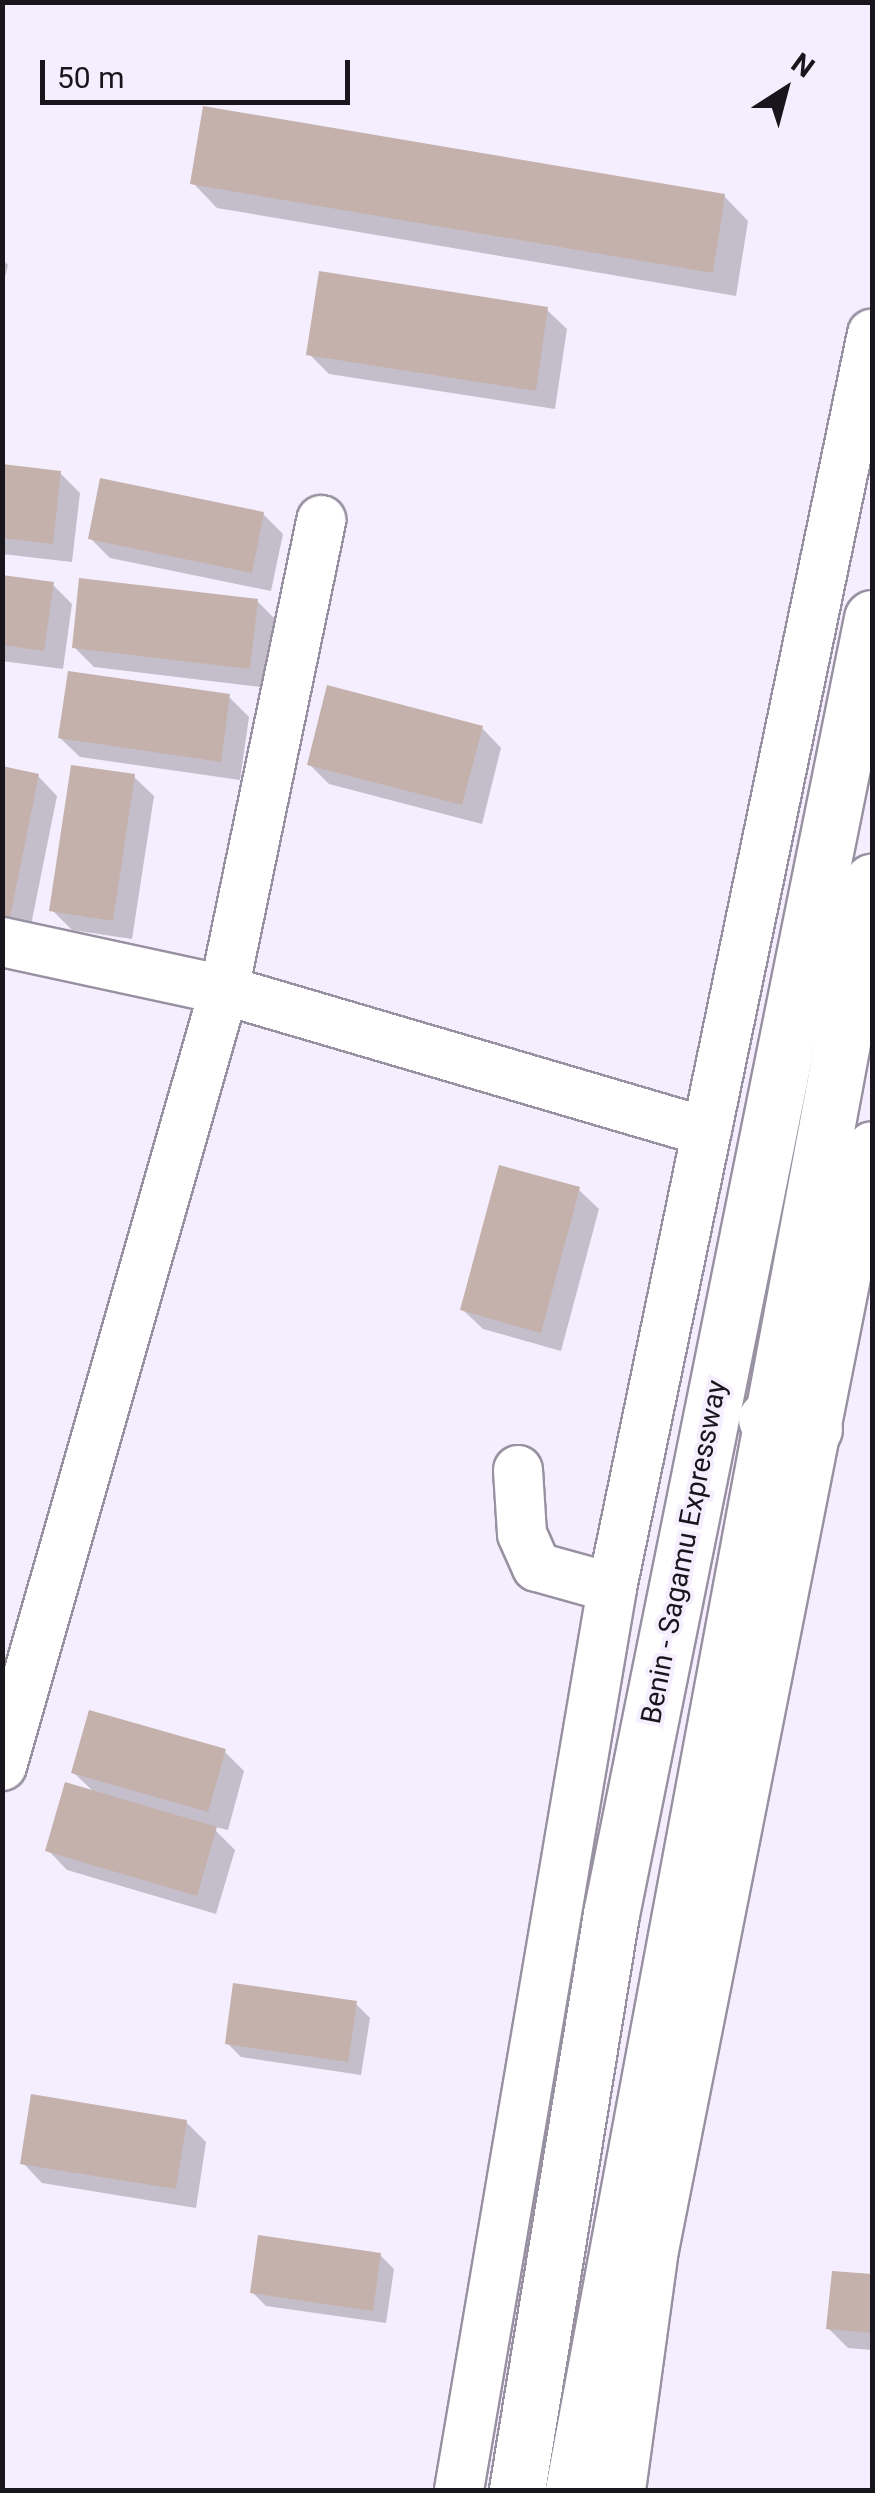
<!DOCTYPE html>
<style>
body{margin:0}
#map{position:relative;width:875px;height:2493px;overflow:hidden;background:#f5eefe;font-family:Roboto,sans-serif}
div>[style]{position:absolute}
.shadow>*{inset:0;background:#0003}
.building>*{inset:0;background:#c4b1ab}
.roads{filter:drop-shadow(2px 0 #9891a1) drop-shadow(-2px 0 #9891a1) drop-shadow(0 2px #9891a1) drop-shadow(0 -2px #9891a1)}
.minor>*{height:48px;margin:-24px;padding:0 24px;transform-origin:24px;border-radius:24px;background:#fff}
.highway>*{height:55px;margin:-27.5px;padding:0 27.5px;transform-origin:27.5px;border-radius:27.5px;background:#fff}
span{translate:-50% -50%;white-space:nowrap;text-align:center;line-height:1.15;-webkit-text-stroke:8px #f5eefe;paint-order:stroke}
.street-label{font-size:28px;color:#18161c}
.frame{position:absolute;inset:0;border:5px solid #18161c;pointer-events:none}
.north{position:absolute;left:735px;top:40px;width:100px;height:100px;-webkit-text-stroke:8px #f5eefe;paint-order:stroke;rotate:36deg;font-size:28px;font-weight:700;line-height:40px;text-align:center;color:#18161c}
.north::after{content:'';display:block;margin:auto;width:35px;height:45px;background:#18161c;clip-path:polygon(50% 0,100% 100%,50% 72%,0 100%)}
.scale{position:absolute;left:40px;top:60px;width:310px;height:45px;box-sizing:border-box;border:5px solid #18161c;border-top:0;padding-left:12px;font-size:30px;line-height:35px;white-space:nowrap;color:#18161c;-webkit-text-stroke:8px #f5eefe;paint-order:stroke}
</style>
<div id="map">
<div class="shadow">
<i style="clip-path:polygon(193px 183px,724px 196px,748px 221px,736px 296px,217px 208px)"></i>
<i style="clip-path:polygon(2px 259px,8px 265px,2px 289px)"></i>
<i style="clip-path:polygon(547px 310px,567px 329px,555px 409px,329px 374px,309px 354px)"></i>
<i style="clip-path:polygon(2px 467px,60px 473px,80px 493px,72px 562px,2px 554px)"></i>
<i style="clip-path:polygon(263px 514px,283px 534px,271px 591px,110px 558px,91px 539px)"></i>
<i style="clip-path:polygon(2px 578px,52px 584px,72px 604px,63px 669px,2px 661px)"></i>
<i style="clip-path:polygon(257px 601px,277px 621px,269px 688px,94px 667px,74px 647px)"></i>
<i style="clip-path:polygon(229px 697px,249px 717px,240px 780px,80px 757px,60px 738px)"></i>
<i style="clip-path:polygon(482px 728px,501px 748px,482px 824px,329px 784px,309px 764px)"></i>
<i style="clip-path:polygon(2px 769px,38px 776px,57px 796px,29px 935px,2px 930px)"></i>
<i style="clip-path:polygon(134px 777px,154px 796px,132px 939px,72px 930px,52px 910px)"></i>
<i style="clip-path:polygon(579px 1190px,599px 1209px,561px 1351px,483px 1329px,463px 1310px)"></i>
<i style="clip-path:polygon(224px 1751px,244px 1771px,228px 1830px,211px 1826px,235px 1850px,216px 1914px,67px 1870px,48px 1850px,95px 1793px,74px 1773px)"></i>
<i style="clip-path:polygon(356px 2004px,370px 2018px,361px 2075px,241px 2057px,227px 2043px)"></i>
<i style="clip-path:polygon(186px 2122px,206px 2142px,196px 2208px,42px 2183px,23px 2163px)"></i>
<i style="clip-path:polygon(380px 2255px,394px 2269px,386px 2323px,266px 2306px,252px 2292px)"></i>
<i style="clip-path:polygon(834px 2274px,872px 2277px,872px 2350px,848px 2348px,829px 2329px)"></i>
</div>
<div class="building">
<i style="clip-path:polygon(203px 106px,725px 194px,713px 273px,190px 184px)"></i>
<i style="clip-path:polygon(319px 271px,548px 307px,536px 391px,306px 355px)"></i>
<i style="clip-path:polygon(2px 464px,61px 471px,53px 544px,2px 538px)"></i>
<i style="clip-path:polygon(100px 478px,264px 512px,252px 573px,88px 539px)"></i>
<i style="clip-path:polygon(2px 575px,54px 582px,44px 651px,2px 645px)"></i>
<i style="clip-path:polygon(79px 578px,258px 599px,250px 669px,72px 648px)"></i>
<i style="clip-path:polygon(68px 671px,230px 694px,221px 762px,58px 738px)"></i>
<i style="clip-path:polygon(327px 685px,483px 726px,462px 805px,307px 765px)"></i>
<i style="clip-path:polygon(71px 765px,135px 774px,113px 921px,49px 911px)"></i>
<i style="clip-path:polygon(2px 766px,39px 774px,10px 917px,2px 916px)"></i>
<i style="clip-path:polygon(499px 1165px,580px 1187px,541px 1333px,460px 1310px)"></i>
<i style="clip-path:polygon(89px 1710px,226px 1749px,208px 1812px,71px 1773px)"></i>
<i style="clip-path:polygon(65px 1782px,217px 1827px,197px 1896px,45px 1851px)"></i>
<i style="clip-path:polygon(233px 1983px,357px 2001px,348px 2062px,225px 2044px)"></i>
<i style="clip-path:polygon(31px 2094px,187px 2120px,176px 2189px,20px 2164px)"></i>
<i style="clip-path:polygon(258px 2235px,381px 2253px,373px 2311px,250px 2293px)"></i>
<i style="clip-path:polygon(832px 2271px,872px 2274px,872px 2333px,826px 2329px)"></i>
</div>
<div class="roads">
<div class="minor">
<i style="left:2px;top:942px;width:227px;rotate:12.2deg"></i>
<i style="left:224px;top:990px;width:503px;rotate:16.38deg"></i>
<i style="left:518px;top:1470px;width:64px;rotate:86.4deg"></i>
<i style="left:522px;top:1534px;width:36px;rotate:66deg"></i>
<i style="left:537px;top:1567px;width:78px;rotate:15.6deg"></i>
<i style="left:2px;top:1766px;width:807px;rotate:-74.04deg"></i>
<i style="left:224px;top:990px;width:480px;rotate:-78.3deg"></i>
<i style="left:459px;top:2490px;width:915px;rotate:-80.37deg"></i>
<i style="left:612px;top:1588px;width:1281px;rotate:-78.29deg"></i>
<i style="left:621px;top:2490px;width:242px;rotate:-82.2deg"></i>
<i style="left:654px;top:2250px;width:1125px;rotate:-78.83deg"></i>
</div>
<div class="highway">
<i style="left:766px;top:1419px;width:49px;rotate:11.8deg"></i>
<i style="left:517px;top:2490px;width:584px;rotate:-80.73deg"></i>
<i style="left:611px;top:1914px;width:1322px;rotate:-78.61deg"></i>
<i style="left:573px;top:2490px;width:1636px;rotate:-79.47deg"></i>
</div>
</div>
<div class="street-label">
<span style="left:684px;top:1552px;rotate:-79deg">Benin - Sagamu Expressway</span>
</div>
<div class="frame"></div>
<div class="north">N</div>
<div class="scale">50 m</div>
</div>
